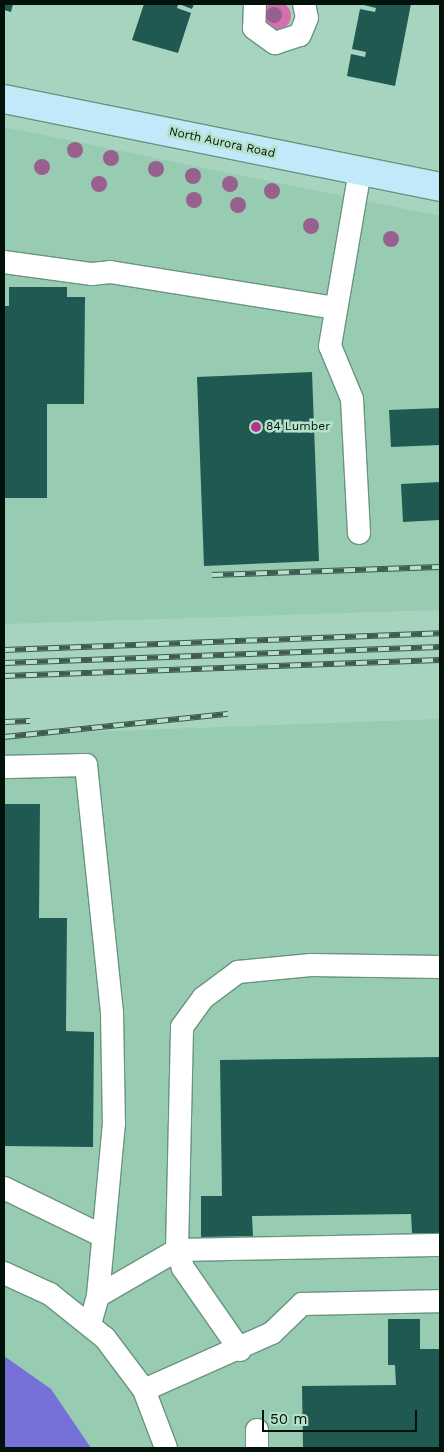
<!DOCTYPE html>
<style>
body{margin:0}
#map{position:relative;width:444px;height:1452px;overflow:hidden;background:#a7d4be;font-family:"Work Sans",sans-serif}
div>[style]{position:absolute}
.built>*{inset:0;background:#97ccb2}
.green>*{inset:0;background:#d66fb0}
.round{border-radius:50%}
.water>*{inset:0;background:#7671d6}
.building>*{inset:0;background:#205951}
.roads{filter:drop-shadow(1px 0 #69947f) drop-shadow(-1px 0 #69947f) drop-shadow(0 1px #69947f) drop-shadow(0 -1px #69947f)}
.minor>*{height:22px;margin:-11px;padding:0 11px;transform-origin:11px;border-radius:11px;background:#fff}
.major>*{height:28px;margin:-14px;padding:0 14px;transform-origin:14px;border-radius:14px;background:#c1e9f9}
.rail>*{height:5.5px;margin-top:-2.75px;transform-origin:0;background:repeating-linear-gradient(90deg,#b4e1ca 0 11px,#415c4f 0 22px);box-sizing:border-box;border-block:1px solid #415c4f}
.trees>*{width:16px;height:16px;margin:-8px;border-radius:50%;background:#97608e}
.dots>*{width:14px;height:14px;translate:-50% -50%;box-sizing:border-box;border:2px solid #b4e1ca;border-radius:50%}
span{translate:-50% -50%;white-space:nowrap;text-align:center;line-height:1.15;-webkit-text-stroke:5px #b4e1ca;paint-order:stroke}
.street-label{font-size:12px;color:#02110a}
.poi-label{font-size:12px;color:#02110a}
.left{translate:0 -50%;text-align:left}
.frame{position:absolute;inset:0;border:5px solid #02110a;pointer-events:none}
.scale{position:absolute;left:262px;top:1410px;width:155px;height:22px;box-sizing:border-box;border:2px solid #02110a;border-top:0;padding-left:6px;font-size:15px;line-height:18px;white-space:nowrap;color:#02110a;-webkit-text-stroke:4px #b4e1ca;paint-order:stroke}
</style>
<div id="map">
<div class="built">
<i style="clip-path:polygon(4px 127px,440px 216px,440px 610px,4px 624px)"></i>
<i style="clip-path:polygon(440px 719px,440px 1448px,4px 1448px,4px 735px)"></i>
</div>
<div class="green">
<i class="round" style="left:263px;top:2px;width:28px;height:28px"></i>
</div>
<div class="water">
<i style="clip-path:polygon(4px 1356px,51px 1389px,91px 1448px,4px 1448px)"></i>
</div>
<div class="building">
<i style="clip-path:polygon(4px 4px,13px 4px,11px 12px,4px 10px)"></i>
<i style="clip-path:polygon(144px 4px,178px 4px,177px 8px,191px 13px,178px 53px,132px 40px)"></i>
<i style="clip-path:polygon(179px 4px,194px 4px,192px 9px)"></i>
<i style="clip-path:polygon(360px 4px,411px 4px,395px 86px,347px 76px,351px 54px,365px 57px,366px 52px,352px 49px,360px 9px,375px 12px,376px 8px)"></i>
<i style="clip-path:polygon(9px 287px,67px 287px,67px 297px,85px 297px,84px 404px,47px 404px,47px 498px,4px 498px,5px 306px,9px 306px)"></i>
<i style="clip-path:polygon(312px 372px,319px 561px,204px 566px,197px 377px)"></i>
<i style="clip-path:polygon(440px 408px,440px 445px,391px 447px,389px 410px)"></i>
<i style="clip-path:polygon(440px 482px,440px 520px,403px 522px,401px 484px)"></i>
<i style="clip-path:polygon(4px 804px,40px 804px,39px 918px,67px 918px,66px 1031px,94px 1032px,93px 1147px,4px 1146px)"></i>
<i style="clip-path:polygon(440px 1057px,440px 1233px,412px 1233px,411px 1214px,252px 1216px,253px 1236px,201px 1237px,201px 1196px,222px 1196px,220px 1060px)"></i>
<i style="clip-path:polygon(388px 1319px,420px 1319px,420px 1349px,440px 1349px,440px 1448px,303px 1448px,302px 1386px,396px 1385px,395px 1365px,388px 1365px)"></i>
</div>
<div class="roads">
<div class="minor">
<i style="left:255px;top:4px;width:24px;rotate:92deg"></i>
<i style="left:254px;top:28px;width:26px;rotate:36deg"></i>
<i style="left:275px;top:43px;width:26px;rotate:-18deg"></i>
<i style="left:300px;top:35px;width:18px;rotate:-68deg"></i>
<i style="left:307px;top:18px;width:14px;rotate:-102deg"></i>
<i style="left:4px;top:262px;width:89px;rotate:7.8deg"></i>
<i style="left:92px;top:274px;width:18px;rotate:-6deg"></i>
<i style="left:110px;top:272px;width:229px;rotate:9.1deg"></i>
<i style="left:359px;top:533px;width:134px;rotate:-93deg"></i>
<i style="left:352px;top:399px;width:57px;rotate:-112.5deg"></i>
<i style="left:330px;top:346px;width:178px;rotate:-80.3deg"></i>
<i style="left:4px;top:767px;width:82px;rotate:-1.4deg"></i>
<i style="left:86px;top:765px;width:249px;rotate:84deg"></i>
<i style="left:112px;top:1013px;width:110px;rotate:89deg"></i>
<i style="left:114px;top:1123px;width:174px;rotate:95.3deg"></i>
<i style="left:98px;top:1296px;width:29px;rotate:106deg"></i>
<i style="left:4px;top:1188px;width:110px;rotate:25.9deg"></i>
<i style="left:4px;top:1273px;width:51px;rotate:24.5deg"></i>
<i style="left:50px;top:1294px;width:70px;rotate:38.7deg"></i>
<i style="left:105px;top:1338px;width:65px;rotate:53.1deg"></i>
<i style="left:144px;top:1390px;width:62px;rotate:69.2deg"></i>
<i style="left:98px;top:1296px;width:91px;rotate:-30.2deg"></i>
<i style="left:177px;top:1250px;width:223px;rotate:-88.7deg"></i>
<i style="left:182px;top:1027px;width:36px;rotate:-54deg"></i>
<i style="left:203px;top:998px;width:44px;rotate:-36.6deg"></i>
<i style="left:238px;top:972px;width:73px;rotate:-5.5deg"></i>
<i style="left:311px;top:965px;width:129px;rotate:0.9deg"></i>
<i style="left:240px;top:1350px;width:100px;rotate:-124.8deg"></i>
<i style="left:183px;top:1268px;width:19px;rotate:-108deg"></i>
<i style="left:177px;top:1250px;width:263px;rotate:-1.1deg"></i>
<i style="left:144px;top:1390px;width:140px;rotate:-24deg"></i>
<i style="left:272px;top:1333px;width:42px;rotate:-44deg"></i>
<i style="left:302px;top:1304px;width:138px;rotate:-1.2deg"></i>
<i style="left:257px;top:1430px;width:18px;rotate:90deg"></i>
</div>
<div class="major">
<i style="left:4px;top:99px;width:445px;rotate:11.4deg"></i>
</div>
</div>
<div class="rail">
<i style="left:212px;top:575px;width:228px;rotate:-2deg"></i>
<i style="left:4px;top:650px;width:436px;rotate:-2.2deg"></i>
<i style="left:4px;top:663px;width:436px;rotate:-2.1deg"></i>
<i style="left:4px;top:676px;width:436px;rotate:-2.1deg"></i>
<i style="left:439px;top:705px;width:1px"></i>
<i style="left:4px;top:722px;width:26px;rotate:-2deg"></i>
<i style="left:4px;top:737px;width:225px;rotate:-5.9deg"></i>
</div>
<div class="trees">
<i style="left:274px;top:15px"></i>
<i style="left:75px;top:150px"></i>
<i style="left:111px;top:158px"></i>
<i style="left:42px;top:167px"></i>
<i style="left:156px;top:169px"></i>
<i style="left:193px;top:176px"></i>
<i style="left:99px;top:184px"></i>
<i style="left:230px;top:184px"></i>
<i style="left:272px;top:191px"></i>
<i style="left:194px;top:200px"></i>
<i style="left:238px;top:205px"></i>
<i style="left:311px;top:226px"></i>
<i style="left:391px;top:239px"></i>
</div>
<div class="dots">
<i style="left:256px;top:427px;background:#b03689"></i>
</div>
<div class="street-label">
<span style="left:222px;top:143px;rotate:12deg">North Aurora Road</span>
</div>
<div class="poi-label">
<span class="left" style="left:266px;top:427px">84 Lumber</span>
</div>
<div class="frame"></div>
<div class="scale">50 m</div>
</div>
